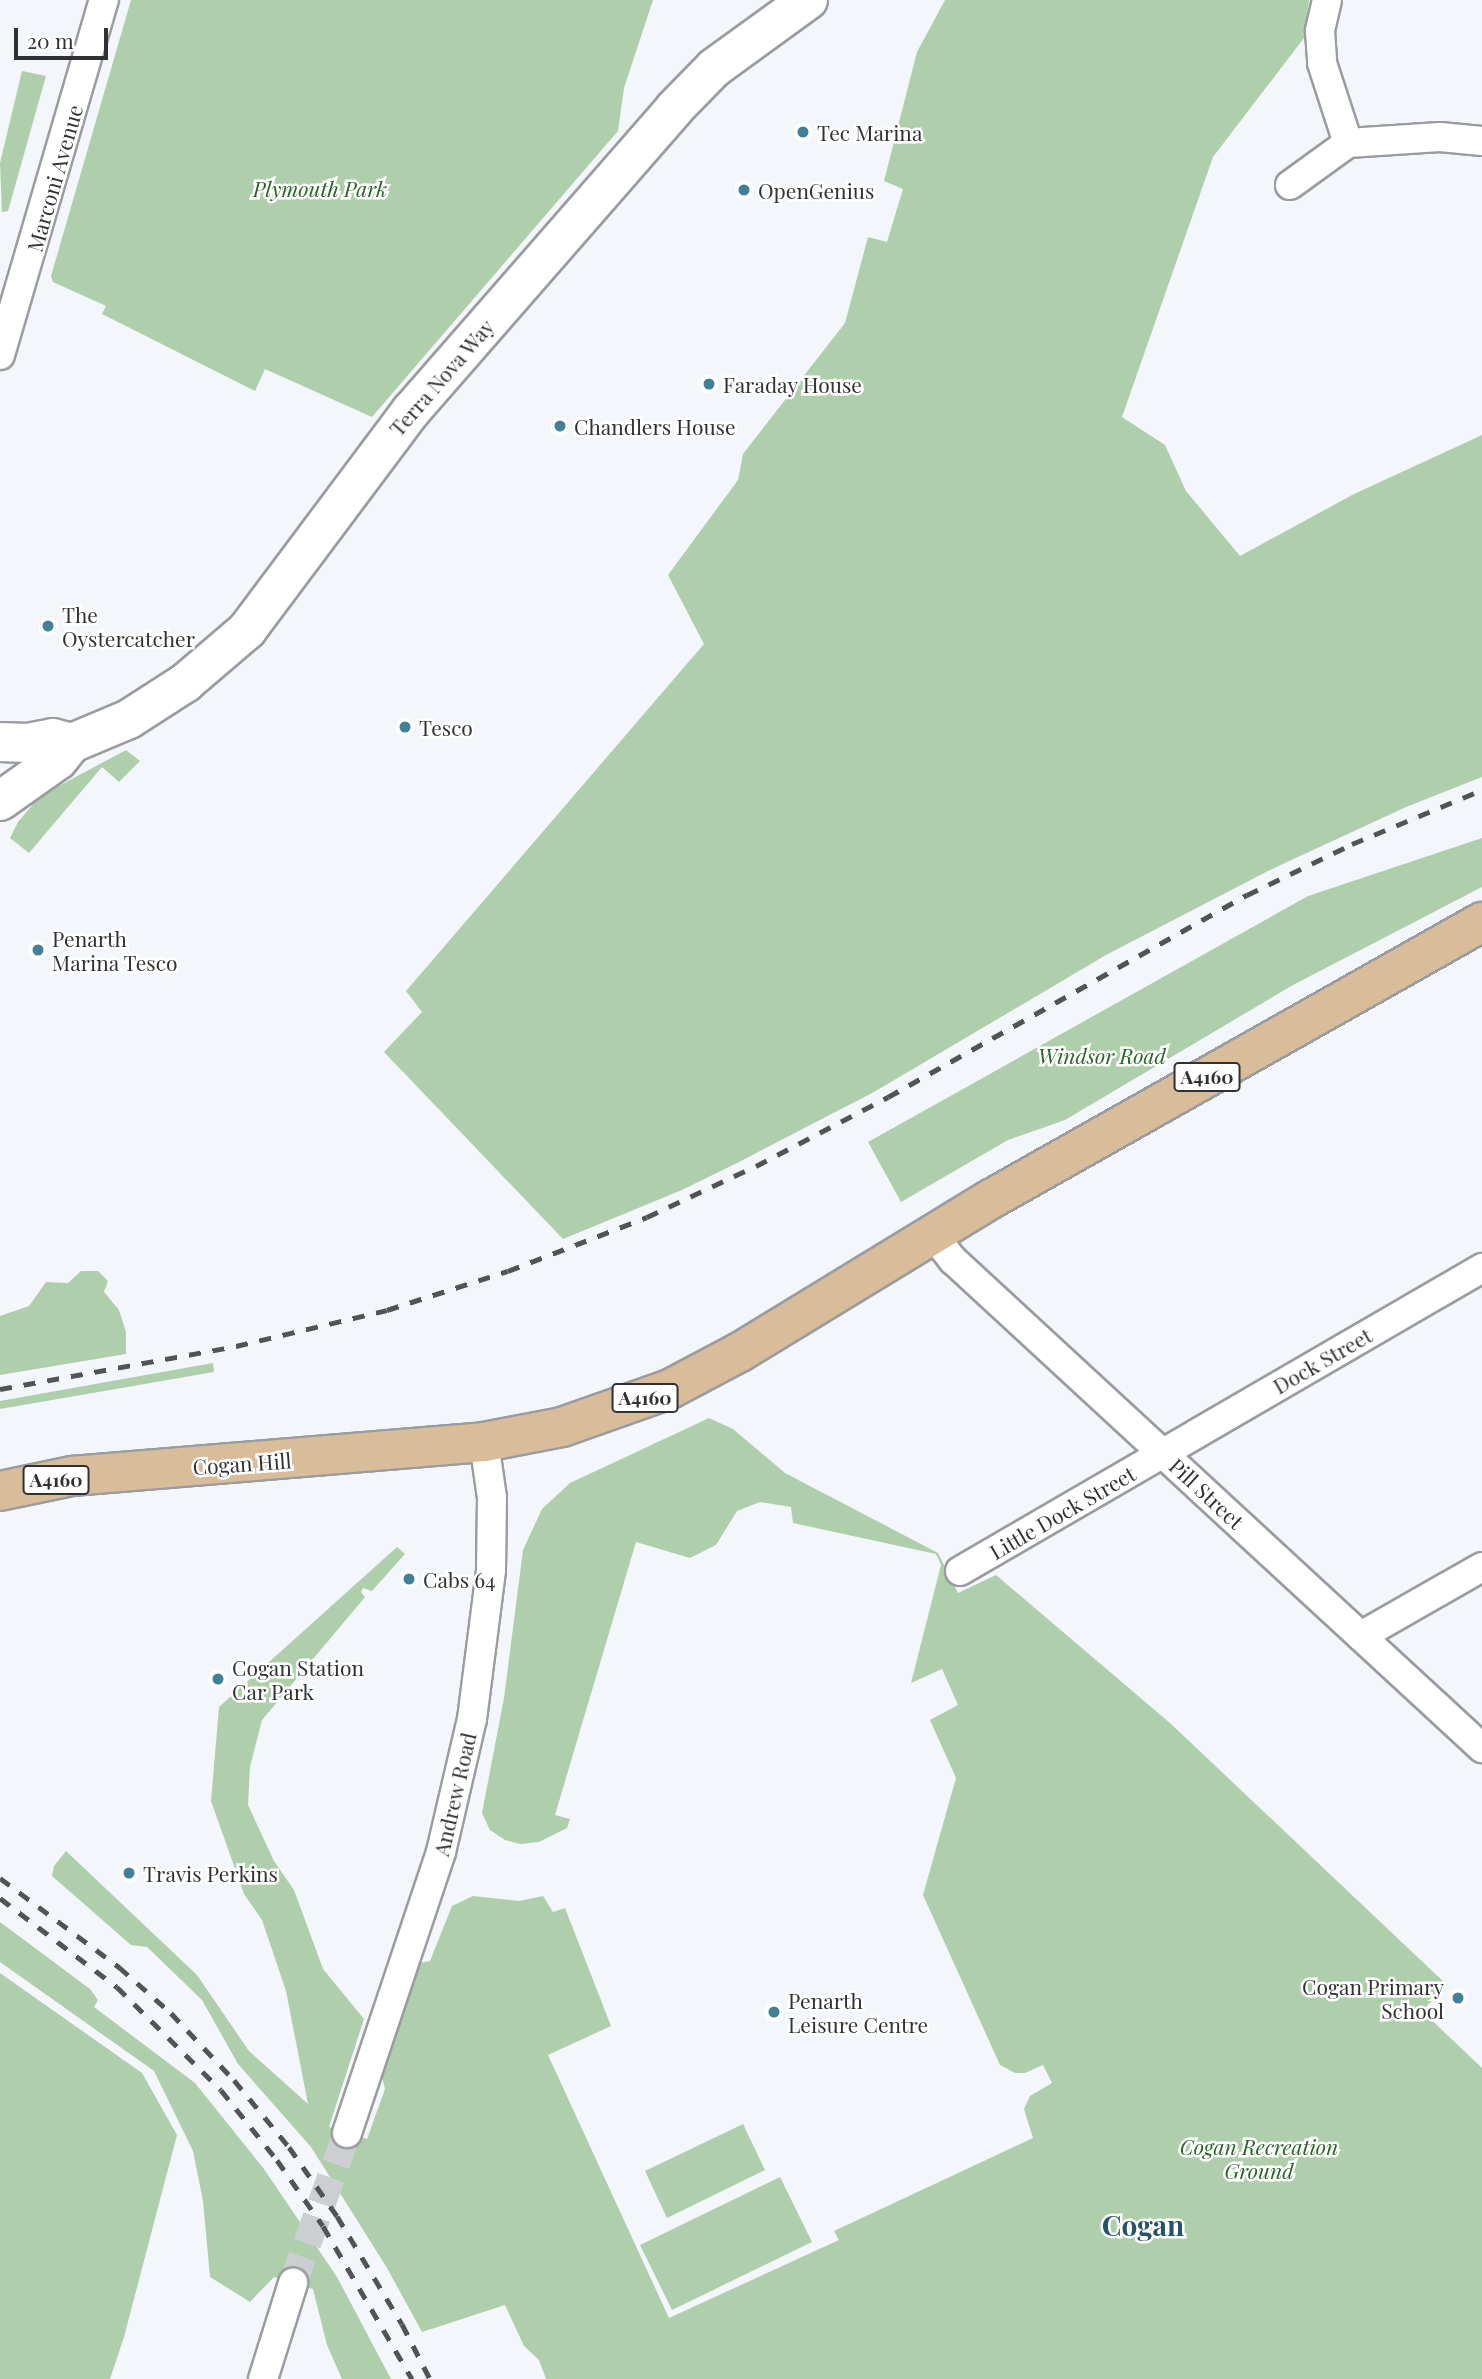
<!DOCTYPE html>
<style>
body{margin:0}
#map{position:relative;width:1482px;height:2379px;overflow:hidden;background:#f3f6fa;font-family:"Playfair Display",serif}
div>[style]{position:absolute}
.green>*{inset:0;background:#afcfac}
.street-tunnel>*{height:28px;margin-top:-14px;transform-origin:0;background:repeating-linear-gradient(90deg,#cccfd2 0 28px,transparent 0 42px)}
.roads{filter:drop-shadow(2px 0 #9a9ca0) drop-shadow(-2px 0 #9a9ca0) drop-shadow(0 2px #9a9ca0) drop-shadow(0 -2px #9a9ca0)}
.street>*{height:28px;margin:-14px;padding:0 14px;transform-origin:14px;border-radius:14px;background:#fff}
.secondary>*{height:38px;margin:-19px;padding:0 19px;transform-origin:19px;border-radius:19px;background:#fff}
.primary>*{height:38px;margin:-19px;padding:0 19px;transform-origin:19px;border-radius:19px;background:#d9bc9a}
.rail>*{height:5px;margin-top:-2.5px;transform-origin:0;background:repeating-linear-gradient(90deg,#525356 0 12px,transparent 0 24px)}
.dots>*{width:19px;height:19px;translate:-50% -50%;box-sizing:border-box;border:4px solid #fff;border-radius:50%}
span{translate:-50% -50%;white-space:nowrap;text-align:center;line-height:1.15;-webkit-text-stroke:5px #fff;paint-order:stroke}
.shield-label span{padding:2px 5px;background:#fff;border:2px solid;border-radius:5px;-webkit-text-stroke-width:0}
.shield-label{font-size:19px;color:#303133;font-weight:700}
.poi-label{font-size:21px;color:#303133}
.left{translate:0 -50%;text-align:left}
.right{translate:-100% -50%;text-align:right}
.street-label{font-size:21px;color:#303133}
.park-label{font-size:21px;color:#296427;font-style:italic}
.district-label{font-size:28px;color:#235566;font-weight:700}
.scale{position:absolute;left:14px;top:28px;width:94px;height:32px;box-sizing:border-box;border:4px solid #303133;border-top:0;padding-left:9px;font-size:21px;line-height:24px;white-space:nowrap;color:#303133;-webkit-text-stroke:5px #fff;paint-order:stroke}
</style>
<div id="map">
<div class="green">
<i style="clip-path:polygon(131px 0,653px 0,624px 88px,618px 131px,372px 417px,265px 369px,255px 391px,102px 314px,106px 306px,53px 282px,51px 276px)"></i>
<i style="clip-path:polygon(945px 0,1309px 0,1304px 38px,1213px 157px,1122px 417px,1165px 445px,1186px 491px,1240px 556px,1354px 494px,1482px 435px,1482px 777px,1406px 807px,1268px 871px,1106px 955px,874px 1092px,739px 1162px,682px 1190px,563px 1239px,384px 1052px,422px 1012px,406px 991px,704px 644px,668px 575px,738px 480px,743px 454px,845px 323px,868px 237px,887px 242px,903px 189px,884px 181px,917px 52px)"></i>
<i style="clip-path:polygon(22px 71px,46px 76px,8px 211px,2px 212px,0 163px)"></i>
<i style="clip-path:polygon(126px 750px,140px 761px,119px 782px,102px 767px,29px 853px,10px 838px,18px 822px,40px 796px)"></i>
<i style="clip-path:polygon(1482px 838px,1482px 887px,1293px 985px,1065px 1120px,1008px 1140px,901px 1202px,868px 1142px,1308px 896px)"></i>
<i style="clip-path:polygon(81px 1271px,98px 1271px,108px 1281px,104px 1292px,119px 1310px,126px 1332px,126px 1354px,0 1375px,0 1316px,29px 1306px,46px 1282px,68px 1283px)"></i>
<i style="clip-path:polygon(213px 1363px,214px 1372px,0 1409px,0 1401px)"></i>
<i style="clip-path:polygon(709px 1418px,733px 1429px,785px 1473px,938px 1553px,958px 1593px,996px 1575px,1170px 1723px,1447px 1985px,1422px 2011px,1482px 2068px,1482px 2379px,546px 2379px,539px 2360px,524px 2346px,505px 2305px,422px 2332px,387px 2268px,311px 2147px,238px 2064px,202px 2000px,147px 1947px,131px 1945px,52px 1876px,54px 1866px,66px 1851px,197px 1975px,249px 2051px,308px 2104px,286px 1991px,262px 1920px,244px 1894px,211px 1801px,219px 1707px,397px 1547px,405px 1554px,372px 1591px,363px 1588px,361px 1592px,365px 1597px,262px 1720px,250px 1767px,248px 1805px,274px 1861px,294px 1890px,323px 1969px,364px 2019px,329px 2127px,367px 2139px,385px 2089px,380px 2069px,419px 1963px,430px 1961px,452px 1906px,473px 1896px,519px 1901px,543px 1896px,553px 1912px,565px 1908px,611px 2026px,548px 2055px,669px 2318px,839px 2240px,834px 2231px,1033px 2138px,1024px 2109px,1030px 2096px,1052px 2083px,1043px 2065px,1025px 2073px,1015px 2073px,1000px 2065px,923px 1895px,956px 1778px,930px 1720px,958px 1705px,942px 1669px,911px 1683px,941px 1565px,936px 1554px,793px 1523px,791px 1507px,760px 1502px,737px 1511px,716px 1545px,690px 1558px,636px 1542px,555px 1815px,570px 1819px,567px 1828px,539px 1842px,520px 1844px,505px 1840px,490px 1830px,482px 1813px,504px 1698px,523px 1550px,542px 1509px,570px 1483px)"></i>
<i style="clip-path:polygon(0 1922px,90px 1989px,98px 2000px,94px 2007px,195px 2083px,264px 2169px,337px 2277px,391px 2379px,342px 2379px,327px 2345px,313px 2289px,274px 2277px,250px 2302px,210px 2277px,203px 2201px,193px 2151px,154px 2071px,0 1962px)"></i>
<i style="clip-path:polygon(0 1973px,142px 2073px,177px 2135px,124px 2337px,110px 2379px,0 2379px)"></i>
<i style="clip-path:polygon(743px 2124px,765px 2170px,667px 2218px,645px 2171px)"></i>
<i style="clip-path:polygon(780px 2177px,812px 2242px,672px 2310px,640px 2245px)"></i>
</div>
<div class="street-tunnel">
<i style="left:293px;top:2283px;width:159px;rotate:-70.2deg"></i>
</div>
<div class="roads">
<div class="street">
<i style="left:1327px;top:0;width:32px;rotate:103deg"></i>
<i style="left:1320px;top:31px;width:32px;rotate:86deg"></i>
<i style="left:1322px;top:63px;width:84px;rotate:72deg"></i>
<i style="left:1348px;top:143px;width:92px;rotate:-3.7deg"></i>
<i style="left:1440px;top:137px;width:42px;rotate:5.4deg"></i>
<i style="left:1290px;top:185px;width:72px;rotate:-35.9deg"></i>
<i style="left:0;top:355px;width:370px;rotate:-73.7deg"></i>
<i style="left:934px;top:1236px;width:31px;rotate:52deg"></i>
<i style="left:953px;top:1260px;width:720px;rotate:42.69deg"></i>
<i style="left:960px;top:1571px;width:604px;rotate:-30.13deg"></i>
<i style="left:1361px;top:1636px;width:139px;rotate:-29.7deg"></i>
<i style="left:347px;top:2133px;width:296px;rotate:-71.5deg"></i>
<i style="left:441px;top:1852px;width:137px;rotate:-76.9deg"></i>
<i style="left:472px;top:1719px;width:150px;rotate:-82.7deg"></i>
<i style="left:491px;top:1570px;width:72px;rotate:-89.2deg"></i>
<i style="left:492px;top:1498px;width:57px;rotate:-98.1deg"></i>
<i style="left:263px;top:2379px;width:101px;rotate:-72.6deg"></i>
</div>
<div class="secondary">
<i style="left:0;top:742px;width:28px;rotate:2deg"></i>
<i style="left:28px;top:743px;width:25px;rotate:-11deg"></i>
<i style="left:53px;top:738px;width:20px;rotate:15deg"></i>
<i style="left:0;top:801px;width:71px;rotate:-35.3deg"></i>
<i style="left:58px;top:760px;width:22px;rotate:-51deg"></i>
<i style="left:72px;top:743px;width:62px;rotate:-22.8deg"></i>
<i style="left:129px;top:719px;width:67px;rotate:-32.7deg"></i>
<i style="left:185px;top:683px;width:82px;rotate:-40.5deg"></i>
<i style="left:247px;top:630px;width:274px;rotate:-53.2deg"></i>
<i style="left:411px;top:411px;width:400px;rotate:-48.9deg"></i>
<i style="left:674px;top:109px;width:57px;rotate:-45.7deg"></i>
<i style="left:714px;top:68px;width:116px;rotate:-35.9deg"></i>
</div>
<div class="primary">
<i style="left:0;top:1491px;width:74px;rotate:-11.8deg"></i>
<i style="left:72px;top:1476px;width:413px;rotate:-4.7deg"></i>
<i style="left:484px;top:1442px;width:79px;rotate:-10.9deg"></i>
<i style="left:562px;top:1427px;width:114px;rotate:-19.4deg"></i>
<i style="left:670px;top:1389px;width:79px;rotate:-27.9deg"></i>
<i style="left:740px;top:1352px;width:294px;rotate:-31.4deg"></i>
<i style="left:991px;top:1199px;width:564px;rotate:-29.43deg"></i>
</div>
</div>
<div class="rail">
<i style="left:0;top:1389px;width:240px;rotate:-10.3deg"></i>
<i style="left:236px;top:1346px;width:155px;rotate:-13.4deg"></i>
<i style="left:387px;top:1310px;width:127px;rotate:-17.9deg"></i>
<i style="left:508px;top:1271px;width:149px;rotate:-21.2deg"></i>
<i style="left:647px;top:1217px;width:120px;rotate:-25.1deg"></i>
<i style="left:756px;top:1166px;width:149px;rotate:-27.6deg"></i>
<i style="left:888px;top:1097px;width:412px;rotate:-29.4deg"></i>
<i style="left:1247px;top:895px;width:117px;rotate:-25.9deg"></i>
<i style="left:1352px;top:844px;width:141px;rotate:-22.6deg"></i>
<i style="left:0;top:1878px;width:149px;rotate:36.8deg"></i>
<i style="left:119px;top:1967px;width:69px;rotate:41.5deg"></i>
<i style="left:171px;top:2013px;width:92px;rotate:46.8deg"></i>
<i style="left:234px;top:2080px;width:87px;rotate:50.6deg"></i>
<i style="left:289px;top:2147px;width:84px;rotate:55.2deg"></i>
<i style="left:337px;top:2216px;width:126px;rotate:59deg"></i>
<i style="left:402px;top:2324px;width:62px;rotate:63deg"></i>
<i style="left:0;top:1898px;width:147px;rotate:37.3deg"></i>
<i style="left:117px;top:1987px;width:146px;rotate:44.7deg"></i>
<i style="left:221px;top:2090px;width:90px;rotate:51.3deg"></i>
<i style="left:277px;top:2160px;width:80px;rotate:55.1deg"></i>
<i style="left:323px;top:2226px;width:177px;rotate:59.8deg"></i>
</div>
<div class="dots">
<i style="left:803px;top:132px;background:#428095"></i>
<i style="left:744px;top:190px;background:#428095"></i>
<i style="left:709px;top:384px;background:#428095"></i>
<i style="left:560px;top:426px;background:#428095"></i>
<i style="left:48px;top:626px;background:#428095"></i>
<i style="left:405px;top:727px;background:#428095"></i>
<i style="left:38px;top:950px;background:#428095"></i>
<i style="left:409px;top:1579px;background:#428095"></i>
<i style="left:218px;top:1679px;background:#428095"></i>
<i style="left:129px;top:1873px;background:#428095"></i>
<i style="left:1458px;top:1998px;background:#428095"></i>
<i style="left:774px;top:2012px;background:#428095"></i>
</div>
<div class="shield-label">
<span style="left:1207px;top:1077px">A4160</span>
<span style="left:645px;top:1398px">A4160</span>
<span style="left:56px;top:1480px">A4160</span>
</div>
<div class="poi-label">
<span class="left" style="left:817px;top:132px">Tec Marina</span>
<span class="left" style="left:758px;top:190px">OpenGenius</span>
<span class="left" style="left:723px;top:384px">Faraday House</span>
<span class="left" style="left:574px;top:426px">Chandlers House</span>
<span class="left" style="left:62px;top:626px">The<br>Oystercatcher</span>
<span class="left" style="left:419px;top:727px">Tesco</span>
<span class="left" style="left:52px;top:950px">Penarth<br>Marina Tesco</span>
<span class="left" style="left:423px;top:1579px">Cabs 64</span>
<span class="left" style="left:232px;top:1679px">Cogan Station<br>Car Park</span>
<span class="left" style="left:143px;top:1873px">Travis Perkins</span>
<span class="right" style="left:1444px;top:1998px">Cogan Primary<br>School</span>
<span class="left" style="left:788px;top:2012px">Penarth<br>Leisure Centre</span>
</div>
<div class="street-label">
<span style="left:54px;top:178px;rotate:-74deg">Marconi Avenue</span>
<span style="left:441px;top:377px;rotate:-49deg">Terra Nova Way</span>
<span style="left:1322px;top:1360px;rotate:-30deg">Dock Street</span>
<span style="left:242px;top:1463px;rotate:-4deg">Cogan Hill</span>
<span style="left:1207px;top:1493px;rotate:43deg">Pill Street</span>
<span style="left:1062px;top:1512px;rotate:-30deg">Little Dock Street</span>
<span style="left:454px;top:1794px;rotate:-77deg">Andrew Road</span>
</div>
<div class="park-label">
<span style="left:320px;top:188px">Plymouth Park</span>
<span style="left:1102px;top:1055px">Windsor Road</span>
<span style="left:1259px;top:2158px">Cogan Recreation<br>Ground</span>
</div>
<div class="district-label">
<span style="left:1143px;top:2225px">Cogan</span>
</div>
<div class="scale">20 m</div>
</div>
